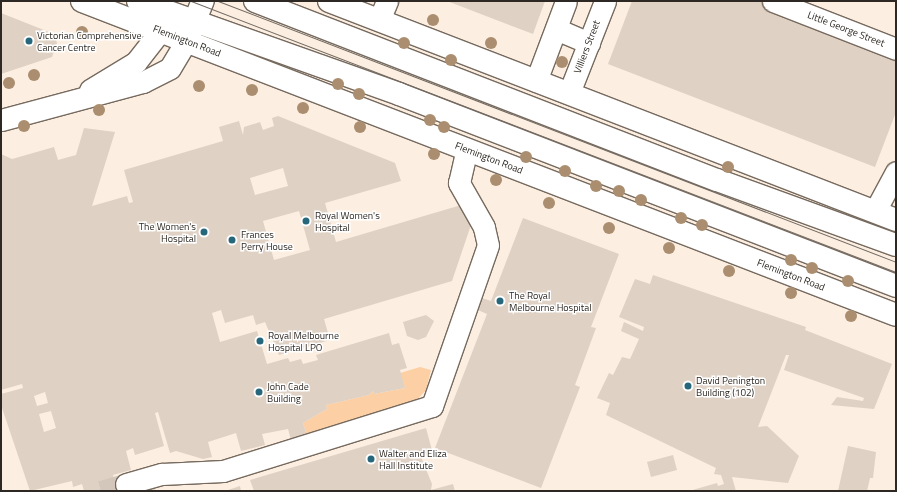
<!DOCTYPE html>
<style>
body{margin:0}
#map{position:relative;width:897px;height:492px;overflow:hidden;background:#fceee1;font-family:"Titillium Web",sans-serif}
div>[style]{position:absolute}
.green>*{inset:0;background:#fccfa4}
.building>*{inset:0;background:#dfd1c4}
.minor-tunnel>*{height:21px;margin-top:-10.5px;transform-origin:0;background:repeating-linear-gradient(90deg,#d3c6bb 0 21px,transparent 0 31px)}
.roads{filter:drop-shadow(1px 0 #766a5e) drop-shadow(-1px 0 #766a5e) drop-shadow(0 1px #766a5e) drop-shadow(0 -1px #766a5e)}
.minor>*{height:21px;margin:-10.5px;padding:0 10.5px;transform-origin:10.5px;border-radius:10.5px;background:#fff}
.major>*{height:22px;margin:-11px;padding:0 11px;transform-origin:11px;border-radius:11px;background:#fff}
.tram>*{height:1px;margin:-0.5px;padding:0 0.5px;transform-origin:0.5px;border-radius:0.5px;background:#726a62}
.trees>*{width:12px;height:12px;margin:-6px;border-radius:50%;background:#aa8e6f}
.dots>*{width:11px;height:11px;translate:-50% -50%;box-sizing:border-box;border:2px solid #fff;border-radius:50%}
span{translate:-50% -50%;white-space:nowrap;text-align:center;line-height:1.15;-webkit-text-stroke:3px #fff;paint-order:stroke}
.street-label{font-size:10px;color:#2d2823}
.poi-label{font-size:10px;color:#2d2823}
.left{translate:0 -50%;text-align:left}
.right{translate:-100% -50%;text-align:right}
.frame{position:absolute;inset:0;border:2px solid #2d2823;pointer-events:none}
</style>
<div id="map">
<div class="green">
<i style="clip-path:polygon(420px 367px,431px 370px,426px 390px,414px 403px,307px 436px,303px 423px,327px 409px,326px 405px,369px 395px,373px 391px,374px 394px,405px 388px,400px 373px)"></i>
</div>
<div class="building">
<i style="clip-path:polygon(447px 1px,545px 1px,533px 34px)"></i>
<i style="clip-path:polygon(632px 1px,758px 1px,896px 54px,896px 112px,875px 167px,608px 64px)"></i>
<i style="clip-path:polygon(1px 13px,54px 34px,57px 43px,52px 57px,1px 74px)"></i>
<i style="clip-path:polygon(evenodd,278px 116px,395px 163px,401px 181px,325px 203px,336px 242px,468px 203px,473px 219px,452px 281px,324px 319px,330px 340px,279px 355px,265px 322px,256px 325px,253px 315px,225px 323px,221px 310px,212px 313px,220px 342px,257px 331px,267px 364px,288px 358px,290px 362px,301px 359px,303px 364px,318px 360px,316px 355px,389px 333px,392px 345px,399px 343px,407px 368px,400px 370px,405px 388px,374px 394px,373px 391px,369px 395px,326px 405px,327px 409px,303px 423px,307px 436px,291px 440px,288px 429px,262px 434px,265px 445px,241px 451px,236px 433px,208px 442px,212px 457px,203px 459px,176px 451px,170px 453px,158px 412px,155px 413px,164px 446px,135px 455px,133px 448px,126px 451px,131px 470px,113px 475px,115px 483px,125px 480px,128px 491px,84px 491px,82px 484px,73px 487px,72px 481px,30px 491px,1px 405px,1px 394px,23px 388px,22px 384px,1px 390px,1px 154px,12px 159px,54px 147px,58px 160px,76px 155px,84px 128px,115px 132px,92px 206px,127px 196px,129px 203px,133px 202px,124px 170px,223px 141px,219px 127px,239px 121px,243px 135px,244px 127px,260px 122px,263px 130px,274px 126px,272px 118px,278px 116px,283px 168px,288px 186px,255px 195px,250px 178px,283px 168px,278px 116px,299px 211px,310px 250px,274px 260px,263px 221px,299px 211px,278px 116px,45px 392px,48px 403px,37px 406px,34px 396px,45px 392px,278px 116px,51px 411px,56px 428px,44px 432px,39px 414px,51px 411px)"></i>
<i style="clip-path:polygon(523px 218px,619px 254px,591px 327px,596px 328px,575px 385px,580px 387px,541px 488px,435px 448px,487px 314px,478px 310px,482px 298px,491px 301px)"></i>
<i style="clip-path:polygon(653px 275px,806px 327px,805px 330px,892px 364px,874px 409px,831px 405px,837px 397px,863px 401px,864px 398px,784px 370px,789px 355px,786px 355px,758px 427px,767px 426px,799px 456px,788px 483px,732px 477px,736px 491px,689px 491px,717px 483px,718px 486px,724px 484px,721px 475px,714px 474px,716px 468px,606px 415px,610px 403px,597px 398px,609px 373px,613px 375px,622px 357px,630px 359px,639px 339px,621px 331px,624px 322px,643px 331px,644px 327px,619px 317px,635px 279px,650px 284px)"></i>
<i style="clip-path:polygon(426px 315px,434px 321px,426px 337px,418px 340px,407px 336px,403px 322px)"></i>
<i style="clip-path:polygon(426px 428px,433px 454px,421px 457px,432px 484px,431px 490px,453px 484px,455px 491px,254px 491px,250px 480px)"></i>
<i style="clip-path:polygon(848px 446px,876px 452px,873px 478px,870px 478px,867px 491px,838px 491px)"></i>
<i style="clip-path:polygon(673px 455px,677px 470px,651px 477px,647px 462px)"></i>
<i style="clip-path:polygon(240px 486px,241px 491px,225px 491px)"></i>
<i style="clip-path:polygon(154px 487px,155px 491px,142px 491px)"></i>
</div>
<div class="minor-tunnel">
<i style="left:101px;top:491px;width:26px;rotate:-16deg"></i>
</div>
<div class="roads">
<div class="minor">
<i style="left:773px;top:1px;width:132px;rotate:21.3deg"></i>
<i style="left:379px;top:20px;width:21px;rotate:-67deg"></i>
<i style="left:556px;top:29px;width:36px;rotate:23deg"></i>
<i style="left:536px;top:81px;width:85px;rotate:-69.4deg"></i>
<i style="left:90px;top:90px;width:54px;rotate:-31.3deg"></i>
<i style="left:136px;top:62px;width:39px;rotate:-52deg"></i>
<i style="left:569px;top:93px;width:99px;rotate:-68.6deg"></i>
<i style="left:1px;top:120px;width:147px;rotate:-15deg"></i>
<i style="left:143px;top:82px;width:30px;rotate:-27deg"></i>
<i style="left:170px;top:68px;width:31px;rotate:-59deg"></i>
<i style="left:875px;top:211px;width:44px;rotate:-61.7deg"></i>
<i style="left:126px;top:484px;width:37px;rotate:-16deg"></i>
<i style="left:162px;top:474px;width:61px;rotate:-2.8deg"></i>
<i style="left:223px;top:471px;width:219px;rotate:-17.3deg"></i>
<i style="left:432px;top:406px;width:170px;rotate:-70.8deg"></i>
<i style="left:488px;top:245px;width:18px;rotate:-103deg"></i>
<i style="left:484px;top:227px;width:51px;rotate:-119.6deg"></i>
<i style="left:459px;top:183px;width:35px;rotate:-77deg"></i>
</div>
<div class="major">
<i style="left:82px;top:1px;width:872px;rotate:21.09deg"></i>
<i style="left:138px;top:1px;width:277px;rotate:19.6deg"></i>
<i style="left:399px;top:94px;width:533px;rotate:21.12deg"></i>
<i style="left:255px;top:1px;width:495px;rotate:21.2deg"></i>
<i style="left:717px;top:180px;width:190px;rotate:20deg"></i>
<i style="left:329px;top:1px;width:608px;rotate:21.12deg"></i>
<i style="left:189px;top:35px;width:37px;rotate:-68deg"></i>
</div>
</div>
<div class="tram">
<i style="left:191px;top:1px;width:755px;rotate:21.03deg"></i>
<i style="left:218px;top:1px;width:727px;rotate:21.05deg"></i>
</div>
<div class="trees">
<i style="left:433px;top:20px"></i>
<i style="left:82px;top:32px"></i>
<i style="left:404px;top:43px"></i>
<i style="left:491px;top:43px"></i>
<i style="left:451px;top:60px"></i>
<i style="left:562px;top:62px"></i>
<i style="left:34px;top:75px"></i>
<i style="left:9px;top:83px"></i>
<i style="left:338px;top:84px"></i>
<i style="left:199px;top:86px"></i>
<i style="left:252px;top:90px"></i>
<i style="left:359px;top:94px"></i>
<i style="left:303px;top:108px"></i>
<i style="left:99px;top:110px"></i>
<i style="left:430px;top:120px"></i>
<i style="left:24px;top:126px"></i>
<i style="left:360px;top:127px"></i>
<i style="left:444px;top:127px"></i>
<i style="left:434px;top:154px"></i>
<i style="left:526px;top:157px"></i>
<i style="left:728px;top:167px"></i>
<i style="left:565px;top:171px"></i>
<i style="left:496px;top:180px"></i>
<i style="left:596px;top:186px"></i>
<i style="left:619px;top:191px"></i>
<i style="left:641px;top:200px"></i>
<i style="left:549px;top:203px"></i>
<i style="left:681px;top:218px"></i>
<i style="left:702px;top:225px"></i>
<i style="left:609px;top:228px"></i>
<i style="left:669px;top:248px"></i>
<i style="left:791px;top:260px"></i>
<i style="left:812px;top:268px"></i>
<i style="left:729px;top:271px"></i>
<i style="left:848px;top:281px"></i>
<i style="left:791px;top:293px"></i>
<i style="left:851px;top:316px"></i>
</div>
<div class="dots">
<i style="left:29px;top:41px;background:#27677c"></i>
<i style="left:306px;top:221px;background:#27677c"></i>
<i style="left:204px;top:232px;background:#27677c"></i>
<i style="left:232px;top:240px;background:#27677c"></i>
<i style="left:500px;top:301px;background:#27677c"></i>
<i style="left:260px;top:341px;background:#27677c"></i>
<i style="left:688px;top:386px;background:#27677c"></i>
<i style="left:259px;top:392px;background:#27677c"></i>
<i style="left:371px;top:459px;background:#27677c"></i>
</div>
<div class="street-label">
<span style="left:846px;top:29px;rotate:21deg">Little George Street</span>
<span style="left:187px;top:41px;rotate:21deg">Flemington Road</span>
<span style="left:587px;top:47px;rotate:-69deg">Villiers Street</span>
<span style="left:489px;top:158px;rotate:21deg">Flemington Road</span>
<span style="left:791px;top:275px;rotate:21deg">Flemington Road</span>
</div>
<div class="poi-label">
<span class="left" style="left:37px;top:41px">Victorian Comprehensive<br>Cancer Centre</span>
<span class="left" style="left:315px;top:221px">Royal Women's<br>Hospital</span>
<span class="right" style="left:196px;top:232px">The Women's<br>Hospital</span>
<span class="left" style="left:241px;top:240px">Frances<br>Perry House</span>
<span class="left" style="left:509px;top:301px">The Royal<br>Melbourne Hospital</span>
<span class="left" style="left:268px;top:341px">Royal Melbourne<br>Hospital LPO</span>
<span class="left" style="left:696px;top:386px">David Penington<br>Building (102)</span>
<span class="left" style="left:267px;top:392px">John Cade<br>Building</span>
<span class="left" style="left:379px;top:459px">Walter and Eliza<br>Hall Institute</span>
</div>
<div class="frame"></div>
</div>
